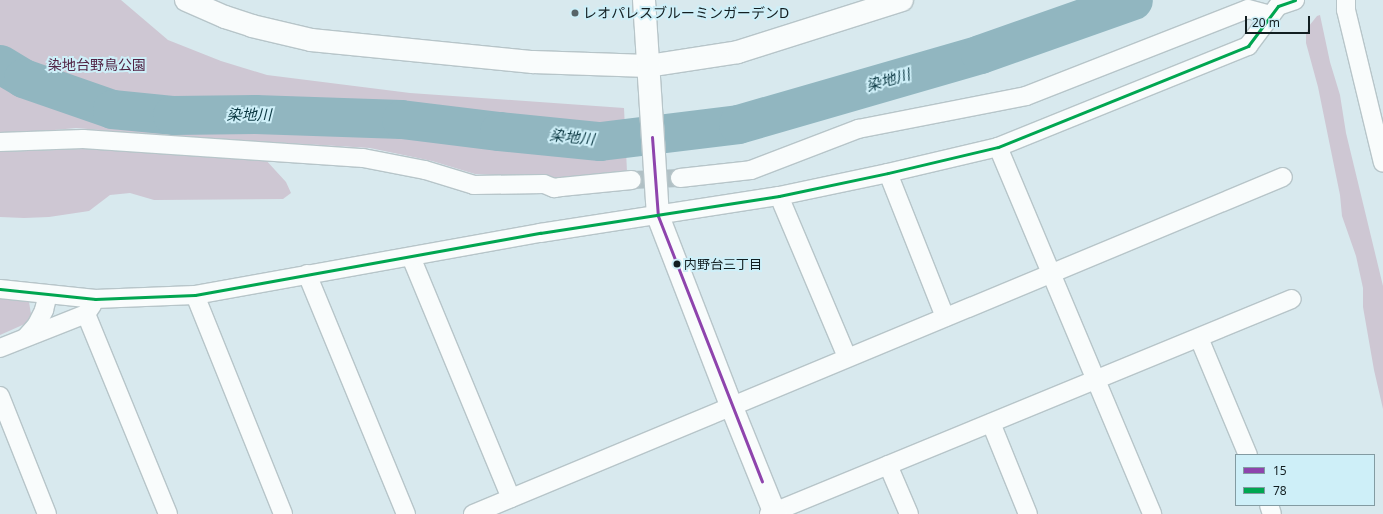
<!DOCTYPE html>
<meta charset="utf-8">
<style>
body{margin:0}
#map{position:relative;width:1383px;height:514px;overflow:hidden;background:#d8e9ee;font-family:"Noto Sans","Noto Sans JP",sans-serif}
div>[style]{position:absolute}
.green>*{inset:0;background:#cec7d3}
.river>*{height:39px;margin:-19.5px;padding:0 19.5px;transform-origin:19.5px;border-radius:19.5px;background:#91b6c0}
.minor-tunnel>*{height:18px;margin-top:-9px;transform-origin:0;background:repeating-linear-gradient(90deg,#b0c0c5 0 18px,transparent 0 27px)}
.roads{filter:drop-shadow(1px 0 #b7c5c9) drop-shadow(-1px 0 #b7c5c9) drop-shadow(0 1px #b7c5c9) drop-shadow(0 -1px #b7c5c9)}
.minor>*{height:18px;margin:-9px;padding:0 9px;transform-origin:9px;border-radius:9px;background:#f9fcfc}
.tertiary>*{height:22px;margin:-11px;padding:0 11px;transform-origin:11px;border-radius:11px;background:#f9fcfc}
.bus-1>*{height:3px;margin:-1.5px;padding:0 1.5px;transform-origin:1.5px;border-radius:1.5px;background:#8e44ad}
.bus-2>*{height:3px;margin:-1.5px;padding:0 1.5px;transform-origin:1.5px;border-radius:1.5px;background:#00a651}
.dots>*{width:11px;height:11px;translate:-50% -50%;box-sizing:border-box;border:2px solid #ceeff8;border-radius:50%}
span{translate:-50% -50%;white-space:nowrap;text-align:center;line-height:1.15;-webkit-text-stroke:4px #ceeff8;paint-order:stroke}
.bus-label{font-size:13px;color:#121e21}
.left{translate:0 -50%;text-align:left}
.poi-label{font-size:14px;color:#121e21}
.park-label{font-size:14px;color:#512344}
.water-label{font-size:15px;color:#08353f;font-style:italic}
.legend{position:absolute;left:1235px;top:454px;width:140px;height:52px;box-sizing:border-box;background:#ceeff8;border:1px solid #839ba2;margin:0;padding:5px 7px;list-style:none;font-size:12px;color:#121e21}
.legend li{display:flex;align-items:center;gap:8px;height:20px}
.legend b{width:20px;border:1px solid #839ba2}
.scale{position:absolute;left:1245px;top:16px;width:65px;height:18px;box-sizing:border-box;border:2px solid #121e21;border-top:0;padding-left:5px;font-size:12px;line-height:14px;white-space:nowrap;color:#121e21;-webkit-text-stroke:3px #ceeff8;paint-order:stroke}
</style>
<div id="map">
<div class="green">
<i style="clip-path:polygon(0 0,121px 0,168px 40px,221px 61px,267px 75px,410px 93px,624px 108px,627px 172px,553px 178px,475px 174px,432px 161px,370px 148px,171px 136px,76px 128px,33px 132px,0 132px)"></i>
<i style="clip-path:polygon(1320px 15px,1330px 62px,1340px 95px,1346px 133px,1383px 286px,1383px 409px,1374px 370px,1363px 307px,1363px 288px,1356px 256px,1342px 216px,1340px 195px,1318px 87px,1306px 43px,1306px 34px,1309px 26px,1317px 16px)"></i>
<i style="clip-path:polygon(83px 149px,264px 158px,286px 182px,291px 193px,283px 199px,154px 200px,130px 193px,110px 195px,89px 211px,49px 217px,24px 218px,0 217px,0 152px)"></i>
<i style="clip-path:polygon(0 299px,29px 302px,31px 314px,27px 323px,0 335px)"></i>
</div>
<div class="river">
<i style="left:0;top:64px;width:27px;rotate:31deg"></i>
<i style="left:23px;top:78px;width:94px;rotate:19.2deg"></i>
<i style="left:112px;top:109px;width:60px;rotate:5.7deg"></i>
<i style="left:172px;top:115px;width:83px;rotate:-0.7deg"></i>
<i style="left:255px;top:114px;width:146px;rotate:2deg"></i>
<i style="left:401px;top:119px;width:99px;rotate:7deg"></i>
<i style="left:499px;top:131px;width:101px;rotate:5.7deg"></i>
<i style="left:600px;top:141px;width:139px;rotate:-7deg"></i>
<i style="left:738px;top:124px;width:252px;rotate:-16.1deg"></i>
<i style="left:980px;top:54px;width:162px;rotate:-19.4deg"></i>
</div>
<div class="minor-tunnel">
<i style="left:632px;top:180px;width:48px;rotate:-2.4deg"></i>
</div>
<div class="roads">
<div class="minor">
<i style="left:1346px;top:0;width:10px;rotate:90deg"></i>
<i style="left:1346px;top:10px;width:157px;rotate:76.4deg"></i>
<i style="left:0;top:142px;width:83px;rotate:-2.1deg"></i>
<i style="left:83px;top:139px;width:281px;rotate:3.9deg"></i>
<i style="left:363px;top:158px;width:63px;rotate:11deg"></i>
<i style="left:425px;top:170px;width:51px;rotate:17deg"></i>
<i style="left:474px;top:185px;width:70px;rotate:-0.8deg"></i>
<i style="left:544px;top:184px;width:11px;rotate:22deg"></i>
<i style="left:554px;top:188px;width:7px;rotate:-8deg"></i>
<i style="left:561px;top:187px;width:71px;rotate:-5.6deg"></i>
<i style="left:998px;top:147px;width:398px;rotate:67.2deg"></i>
<i style="left:888px;top:173px;width:155px;rotate:68.4deg"></i>
<i style="left:680px;top:178px;width:71px;rotate:-6.4deg"></i>
<i style="left:751px;top:170px;width:115px;rotate:-21deg"></i>
<i style="left:858px;top:129px;width:171px;rotate:-11.1deg"></i>
<i style="left:1026px;top:96px;width:238px;rotate:-21.4deg"></i>
<i style="left:1248px;top:9px;width:24px;rotate:15deg"></i>
<i style="left:779px;top:196px;width:175px;rotate:67.1deg"></i>
<i style="left:411px;top:257px;width:261px;rotate:67.5deg"></i>
<i style="left:307px;top:274px;width:260px;rotate:67.6deg"></i>
<i style="left:0;top:289px;width:96px;rotate:6deg"></i>
<i style="left:95px;top:299px;width:100px;rotate:-2.3deg"></i>
<i style="left:195px;top:295px;width:351px;rotate:-10.2deg"></i>
<i style="left:540px;top:233px;width:242px;rotate:-8.8deg"></i>
<i style="left:779px;top:196px;width:111px;rotate:-11.9deg"></i>
<i style="left:888px;top:173px;width:113px;rotate:-13.3deg"></i>
<i style="left:998px;top:147px;width:270px;rotate:-22deg"></i>
<i style="left:1248px;top:46px;width:50px;rotate:-53.1deg"></i>
<i style="left:1278px;top:6px;width:18px;rotate:-19deg"></i>
<i style="left:195px;top:295px;width:236px;rotate:68.1deg"></i>
<i style="left:86px;top:314px;width:216px;rotate:67.7deg"></i>
<i style="left:26px;top:337px;width:15px;rotate:-48deg"></i>
<i style="left:36px;top:326px;width:18px;rotate:-63deg"></i>
<i style="left:44px;top:310px;width:16px;rotate:-76deg"></i>
<i style="left:1199px;top:338px;width:127px;rotate:67.3deg"></i>
<i style="left:0;top:348px;width:92px;rotate:-21.6deg"></i>
<i style="left:86px;top:314px;width:11px;rotate:-56deg"></i>
<i style="left:0;top:396px;width:127px;rotate:68.3deg"></i>
<i style="left:991px;top:423px;width:98px;rotate:67.9deg"></i>
<i style="left:888px;top:465px;width:53px;rotate:66.8deg"></i>
<i style="left:1269px;top:505px;width:9px;rotate:72deg"></i>
<i style="left:473px;top:514px;width:877px;rotate:-22.59deg"></i>
<i style="left:769px;top:514px;width:565px;rotate:-22.35deg"></i>
</div>
<div class="tertiary">
<i style="left:186px;top:0;width:43px;rotate:23.6deg"></i>
<i style="left:225px;top:17px;width:28px;rotate:18deg"></i>
<i style="left:252px;top:26px;width:61px;rotate:13.3deg"></i>
<i style="left:311px;top:40px;width:223px;rotate:5.7deg"></i>
<i style="left:533px;top:62px;width:115px;rotate:2deg"></i>
<i style="left:648px;top:66px;width:91px;rotate:-8.8deg"></i>
<i style="left:738px;top:52px;width:172px;rotate:-17.6deg"></i>
<i style="left:644px;top:0;width:216px;rotate:86.3deg"></i>
<i style="left:658px;top:216px;width:203px;rotate:68.9deg"></i>
<i style="left:731px;top:405px;width:118px;rotate:68deg"></i>
</div>
</div>
<div class="bus-1">
<i style="left:652px;top:137px;width:79px;rotate:85.7deg"></i>
<i style="left:658px;top:216px;width:285px;rotate:68.6deg"></i>
</div>
<div class="bus-2">
<i style="left:0;top:289px;width:96px;rotate:6deg"></i>
<i style="left:95px;top:299px;width:100px;rotate:-2.3deg"></i>
<i style="left:195px;top:295px;width:351px;rotate:-10.2deg"></i>
<i style="left:540px;top:233px;width:242px;rotate:-8.8deg"></i>
<i style="left:779px;top:196px;width:111px;rotate:-11.9deg"></i>
<i style="left:888px;top:173px;width:113px;rotate:-13.3deg"></i>
<i style="left:998px;top:147px;width:270px;rotate:-22deg"></i>
<i style="left:1248px;top:46px;width:50px;rotate:-53.1deg"></i>
<i style="left:1278px;top:6px;width:18px;rotate:-19deg"></i>
</div>
<div class="dots">
<i style="left:575px;top:13px;background:#576569"></i>
<i style="left:677px;top:264px;background:#121e21"></i>
</div>
<div class="bus-label">
<span class="left" style="left:684px;top:264px">内野台三丁目</span>
</div>
<div class="poi-label">
<span class="left" style="left:583px;top:13px">レオパレスブルーミンガーデンD</span>
</div>
<div class="park-label">
<span style="left:97px;top:65px">染地台野鳥公園</span>
</div>
<div class="water-label">
<span style="left:888px;top:80px;rotate:-16deg">染地川</span>
<span style="left:249px;top:115px">染地川</span>
<span style="left:572px;top:137px;rotate:6deg">染地川</span>
</div>
<ul class="legend">
<li><b style="height:5px;background:#8e44ad"></b>15</li>
<li><b style="height:5px;background:#00a651"></b>78</li>
</ul>
<div class="scale">20 m</div>
</div>
